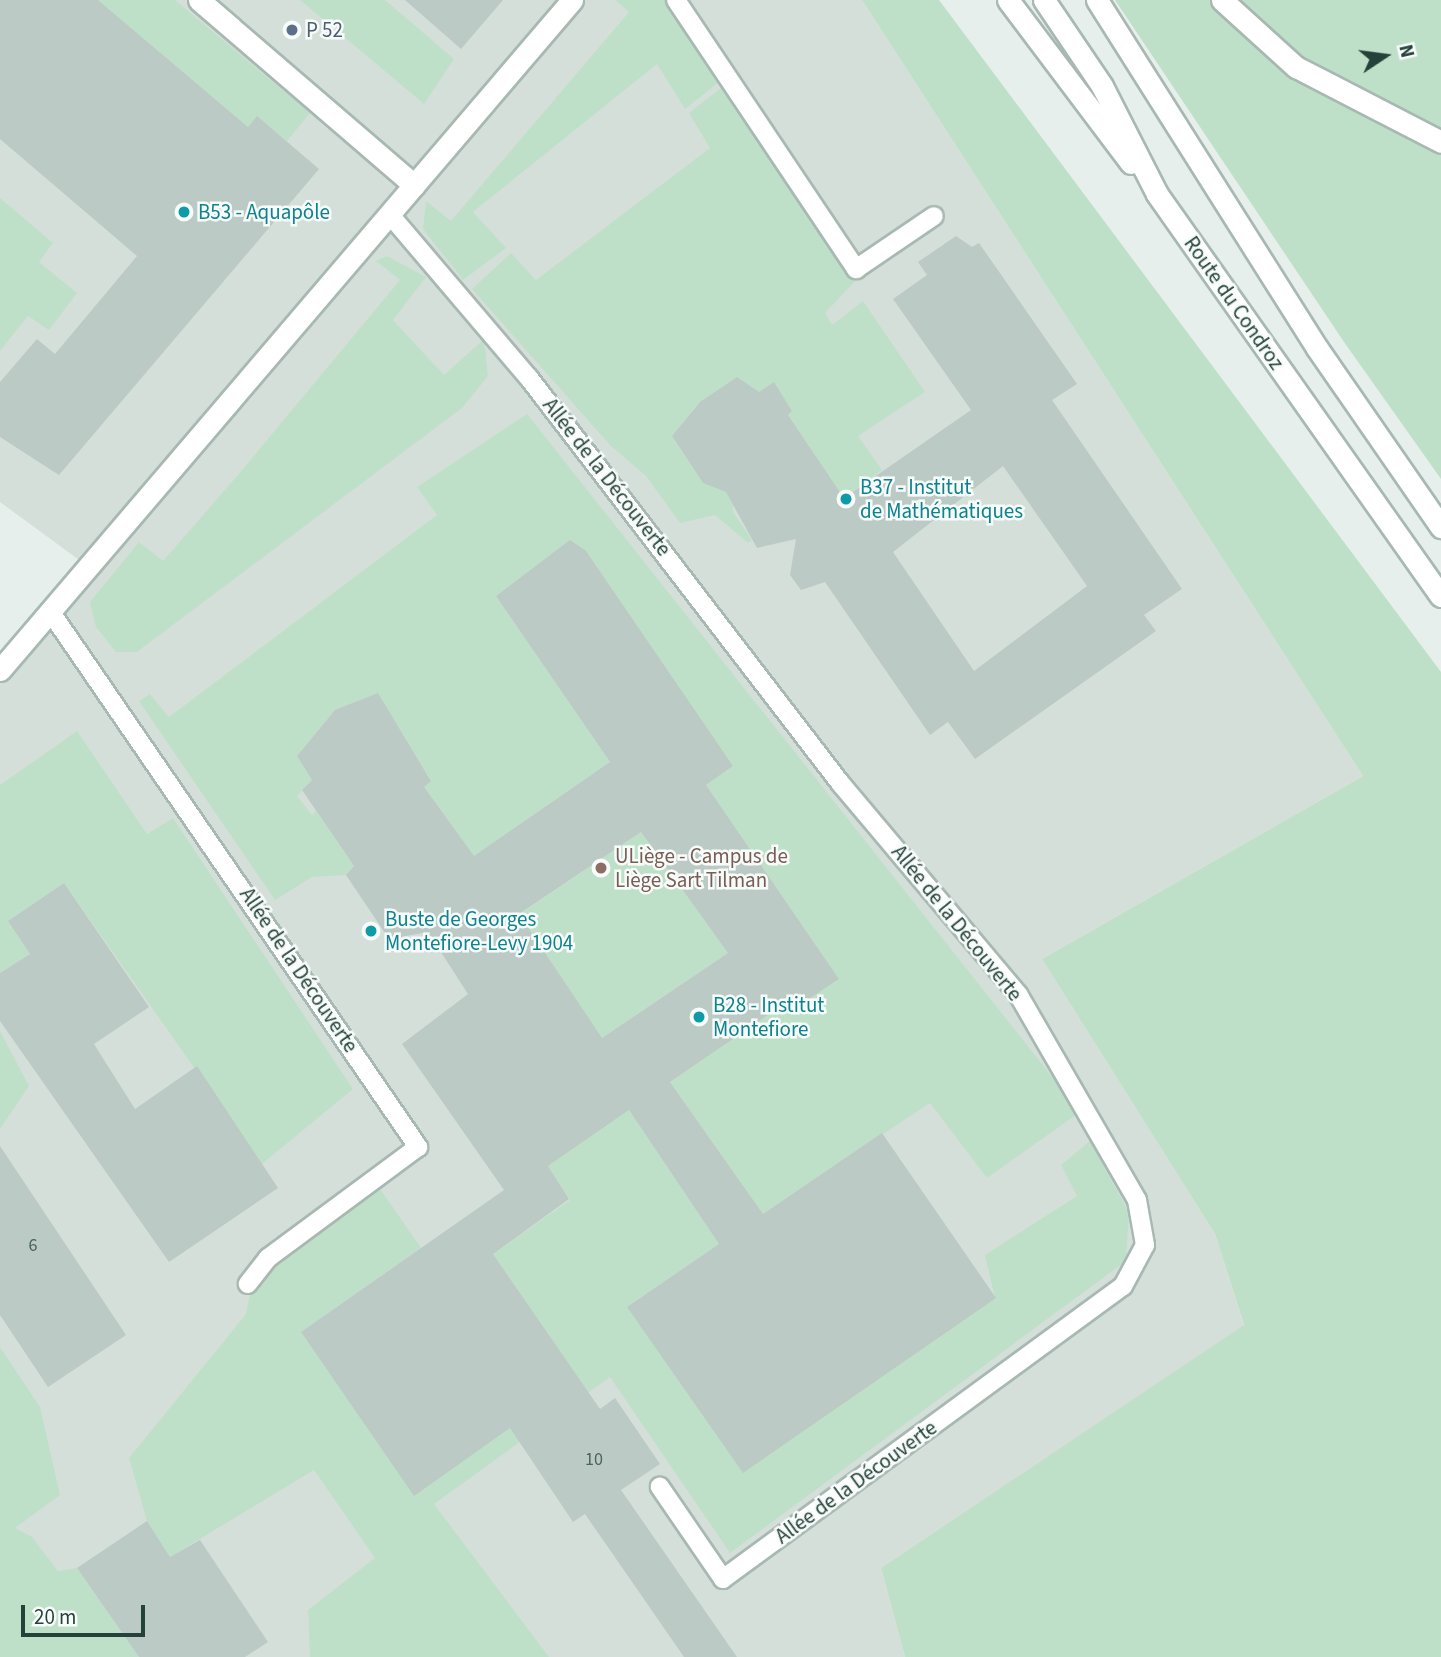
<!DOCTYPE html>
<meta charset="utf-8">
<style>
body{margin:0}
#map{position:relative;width:1441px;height:1657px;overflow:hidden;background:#e6efeb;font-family:"Source Sans 3",sans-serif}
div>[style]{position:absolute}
.built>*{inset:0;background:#d4dfda}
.green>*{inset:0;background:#bfe0c8}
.building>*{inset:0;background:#bbcac4}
.roads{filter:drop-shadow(2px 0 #a8b8b2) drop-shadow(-2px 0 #a8b8b2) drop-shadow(0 2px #a8b8b2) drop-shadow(0 -2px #a8b8b2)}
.lane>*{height:18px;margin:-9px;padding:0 9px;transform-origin:9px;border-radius:9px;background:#fff}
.street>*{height:21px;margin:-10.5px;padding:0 10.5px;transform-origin:10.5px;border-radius:10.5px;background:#fff}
.secondary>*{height:21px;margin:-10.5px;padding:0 10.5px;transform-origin:10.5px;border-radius:10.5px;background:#fff}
.dots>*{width:19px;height:19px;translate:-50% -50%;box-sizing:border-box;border:4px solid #f7fbf9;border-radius:50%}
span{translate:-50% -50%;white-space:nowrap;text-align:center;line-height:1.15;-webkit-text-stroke:5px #f7fbf9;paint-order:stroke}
.number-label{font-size:18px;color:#4a645c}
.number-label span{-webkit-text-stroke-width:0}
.service-label{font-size:21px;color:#4e5e75}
.left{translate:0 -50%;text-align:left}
.culture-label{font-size:21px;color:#0d838f}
.street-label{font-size:21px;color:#24423a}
.education-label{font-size:21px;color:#785e54}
.north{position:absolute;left:1350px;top:21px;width:70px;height:70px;-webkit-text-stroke:5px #f7fbf9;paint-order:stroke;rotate:77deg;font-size:19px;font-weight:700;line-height:28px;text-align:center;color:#24423a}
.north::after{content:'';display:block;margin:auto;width:24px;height:32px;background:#24423a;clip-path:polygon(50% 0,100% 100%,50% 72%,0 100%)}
.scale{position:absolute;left:21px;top:1605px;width:124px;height:32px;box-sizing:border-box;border:4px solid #24423a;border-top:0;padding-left:9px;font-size:21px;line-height:24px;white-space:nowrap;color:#24423a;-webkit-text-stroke:5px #f7fbf9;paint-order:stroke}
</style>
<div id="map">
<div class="built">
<i style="clip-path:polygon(0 0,862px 0,1363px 776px,1042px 959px,1215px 1234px,1244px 1326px,881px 1568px,905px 1657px,0 1657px,0 658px,90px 568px,0 502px)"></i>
</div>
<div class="green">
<i style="clip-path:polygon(98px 0,175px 0,310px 113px,287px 141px,257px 117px,248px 127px)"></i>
<i style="clip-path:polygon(300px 0,385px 0,454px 59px,424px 104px)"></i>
<i style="clip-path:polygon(615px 0,671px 0,724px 78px,685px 109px,657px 64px,473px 212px,506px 248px,463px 280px,423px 229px,426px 201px,451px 221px,629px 12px)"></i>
<i style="clip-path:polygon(862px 0,939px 0,1441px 672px,1441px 1657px,905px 1657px,881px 1568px,1244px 1325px,1215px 1234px,1042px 959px,1363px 776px)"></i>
<i style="clip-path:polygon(1115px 0,1441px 0,1441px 479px,1344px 342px)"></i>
<i style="clip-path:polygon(727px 83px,857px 279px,825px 313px,832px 325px,863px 301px,925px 392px,858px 436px,882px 470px,844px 498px,788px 415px,792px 411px,774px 383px,752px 396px,700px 402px,677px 430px,675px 441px,703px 483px,719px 482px,733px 501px,733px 512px,752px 540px,748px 543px,715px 515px,680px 523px,646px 476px,610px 445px,472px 289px,511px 253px,536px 280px,710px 148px,689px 113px)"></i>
<i style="clip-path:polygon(0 198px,53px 243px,39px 262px,77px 293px,49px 330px,28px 316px,0 351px)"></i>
<i style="clip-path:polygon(387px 256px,426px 277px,393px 320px,444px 375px,484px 339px,488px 376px,462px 408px,137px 652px,116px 652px,96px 627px,90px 602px,139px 542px,163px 561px,237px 476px,400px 280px,376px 261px)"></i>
<i style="clip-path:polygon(527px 414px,1080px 1112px,987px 1178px,930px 1103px,763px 1214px,670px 1082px,800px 993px,806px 1001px,839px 979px,706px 785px,733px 766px,573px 542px,496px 596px,617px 772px,596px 772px,447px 875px,424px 787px,431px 780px,378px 694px,335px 710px,297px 756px,312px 780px,297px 796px,312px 815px,316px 811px,354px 866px,346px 875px,312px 877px,275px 900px,139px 701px,150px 694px,169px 717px,437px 515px,417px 487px)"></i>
<i style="clip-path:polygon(77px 731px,147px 834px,173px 818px,353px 1089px,262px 1164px,64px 883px,8px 921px,30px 954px,0 973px,0 785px)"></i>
<i style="clip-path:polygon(641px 832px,718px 939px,738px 946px,602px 1038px,499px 928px)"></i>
<i style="clip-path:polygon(0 1031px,29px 1086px,0 1129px)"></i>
<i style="clip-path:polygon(629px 1110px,719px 1244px,627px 1307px,995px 1298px,985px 1255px,1077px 1196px,1061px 1165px,1090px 1141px,1129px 1213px,1126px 1261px,730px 1553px,610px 1377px,434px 1504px,549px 1657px,310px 1657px,308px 1610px,375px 1558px,314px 1470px,170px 1557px,147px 1521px,129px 1458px,246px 1314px,251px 1288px,278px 1257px,378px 1186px,421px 1248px,301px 1332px,414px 1495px,579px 1380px,493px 1254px,570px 1200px,548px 1166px)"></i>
<i style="clip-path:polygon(0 1347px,40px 1407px,60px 1495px,15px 1528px,32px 1537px,58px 1571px,77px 1568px,139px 1657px,0 1657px)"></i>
</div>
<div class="building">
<i style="clip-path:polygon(0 0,98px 0,248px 127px,257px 116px,319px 169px,59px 475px,0 437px,0 382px,37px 339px,55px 354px,137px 256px,0 139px)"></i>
<i style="clip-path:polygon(405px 0,503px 0,461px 49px)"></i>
<i style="clip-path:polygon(evenodd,956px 236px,972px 247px,979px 243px,1077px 384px,1052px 400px,1182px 589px,1144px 615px,1156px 631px,975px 759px,948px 722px,930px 735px,825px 582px,801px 590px,790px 575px,796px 539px,757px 548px,726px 492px,703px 483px,672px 436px,700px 402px,737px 377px,759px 392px,774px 382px,792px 411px,788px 415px,844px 498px,971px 410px,893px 299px,927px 275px,918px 262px,956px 236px,1003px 466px,1087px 586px,974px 671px,893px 552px,1003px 466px)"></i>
<i style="clip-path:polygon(evenodd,570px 540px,586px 551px,733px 766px,706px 785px,839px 979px,806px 1001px,800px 993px,670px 1082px,763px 1214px,882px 1133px,996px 1298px,743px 1473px,627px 1307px,719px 1244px,629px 1110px,548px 1166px,569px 1199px,493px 1254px,600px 1409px,615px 1398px,660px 1464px,621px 1490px,737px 1657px,684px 1657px,585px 1514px,573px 1522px,510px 1428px,414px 1496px,301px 1332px,504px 1190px,402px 1044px,468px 994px,428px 932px,389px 939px,346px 875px,354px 866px,302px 790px,312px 780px,297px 756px,335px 710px,378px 693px,431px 781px,424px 787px,474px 856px,610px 762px,496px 596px,570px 540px,641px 832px,728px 953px,602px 1038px,519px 914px,641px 832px)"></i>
<i style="clip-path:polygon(64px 883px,149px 1007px,94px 1044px,135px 1109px,197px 1066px,278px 1188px,169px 1262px,0 1021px,0 973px,30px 954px,8px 921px)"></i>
<i style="clip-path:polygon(0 1146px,126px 1335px,48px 1387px,0 1315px)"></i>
<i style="clip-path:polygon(147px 1521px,170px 1557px,200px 1540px,268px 1642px,245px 1657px,139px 1657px,77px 1568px)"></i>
</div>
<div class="roads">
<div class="lane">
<i style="left:676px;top:0;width:324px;rotate:56.2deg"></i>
<i style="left:856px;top:269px;width:94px;rotate:-34.2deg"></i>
<i style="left:391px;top:216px;width:213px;rotate:49.6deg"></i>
<i style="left:529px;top:378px;width:512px;rotate:52.46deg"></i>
<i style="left:841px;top:784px;width:275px;rotate:49.9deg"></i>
<i style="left:1018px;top:994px;width:238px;rotate:60deg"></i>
<i style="left:1137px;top:1200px;width:46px;rotate:79.9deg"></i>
<i style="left:1145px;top:1245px;width:47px;rotate:118.2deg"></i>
<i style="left:1123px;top:1286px;width:496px;rotate:143.8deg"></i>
<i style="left:723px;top:1579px;width:112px;rotate:-124.4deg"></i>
<i style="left:52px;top:614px;width:647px;rotate:55.52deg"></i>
<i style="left:418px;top:1147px;width:187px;rotate:143.5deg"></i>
<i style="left:268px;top:1258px;width:33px;rotate:128deg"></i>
</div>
<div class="street">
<i style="left:199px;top:0;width:284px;rotate:40.7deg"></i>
<i style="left:0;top:670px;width:881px;rotate:-49.51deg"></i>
</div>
<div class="secondary">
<i style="left:1008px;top:0;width:204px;rotate:53deg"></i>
<i style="left:1044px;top:0;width:104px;rotate:56deg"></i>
<i style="left:1102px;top:86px;width:121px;rotate:63deg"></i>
<i style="left:1157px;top:194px;width:492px;rotate:54.8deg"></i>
<i style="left:1097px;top:0;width:412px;rotate:57.7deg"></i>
<i style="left:1317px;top:348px;width:218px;rotate:55.3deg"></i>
<i style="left:1222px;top:0;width:100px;rotate:42.2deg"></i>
<i style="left:1296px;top:67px;width:163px;rotate:27.3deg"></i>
</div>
</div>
<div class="dots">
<i style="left:292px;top:30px;background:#5c6f8a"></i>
<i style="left:184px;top:212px;background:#0f9aa8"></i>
<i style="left:846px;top:499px;background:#0f9aa8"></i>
<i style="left:601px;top:868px;background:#8d6e63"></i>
<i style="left:371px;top:931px;background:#0f9aa8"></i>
<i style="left:699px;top:1017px;background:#0f9aa8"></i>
</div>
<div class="number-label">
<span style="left:33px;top:1246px">6</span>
<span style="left:594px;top:1460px">10</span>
</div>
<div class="service-label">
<span class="left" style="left:306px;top:30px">P 52</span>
</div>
<div class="culture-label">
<span class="left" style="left:198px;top:212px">B53 - Aquapôle</span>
<span class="left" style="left:860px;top:499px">B37 - Institut<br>de Mathématiques</span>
<span class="left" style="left:385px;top:931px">Buste de Georges<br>Montefiore-Levy 1904</span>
<span class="left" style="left:713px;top:1017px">B28 - Institut<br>Montefiore</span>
</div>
<div class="street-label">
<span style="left:1234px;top:303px;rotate:55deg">Route du Condroz</span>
<span style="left:607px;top:477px;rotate:52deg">Allée de la Découverte</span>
<span style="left:957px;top:923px;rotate:51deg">Allée de la Découverte</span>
<span style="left:299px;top:970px;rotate:56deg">Allée de la Découverte</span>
<span style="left:856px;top:1482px;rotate:-36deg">Allée de la Découverte</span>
</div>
<div class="education-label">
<span class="left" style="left:615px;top:868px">ULiège - Campus de<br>Liège Sart Tilman</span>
</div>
<div class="north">N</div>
<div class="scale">20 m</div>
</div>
